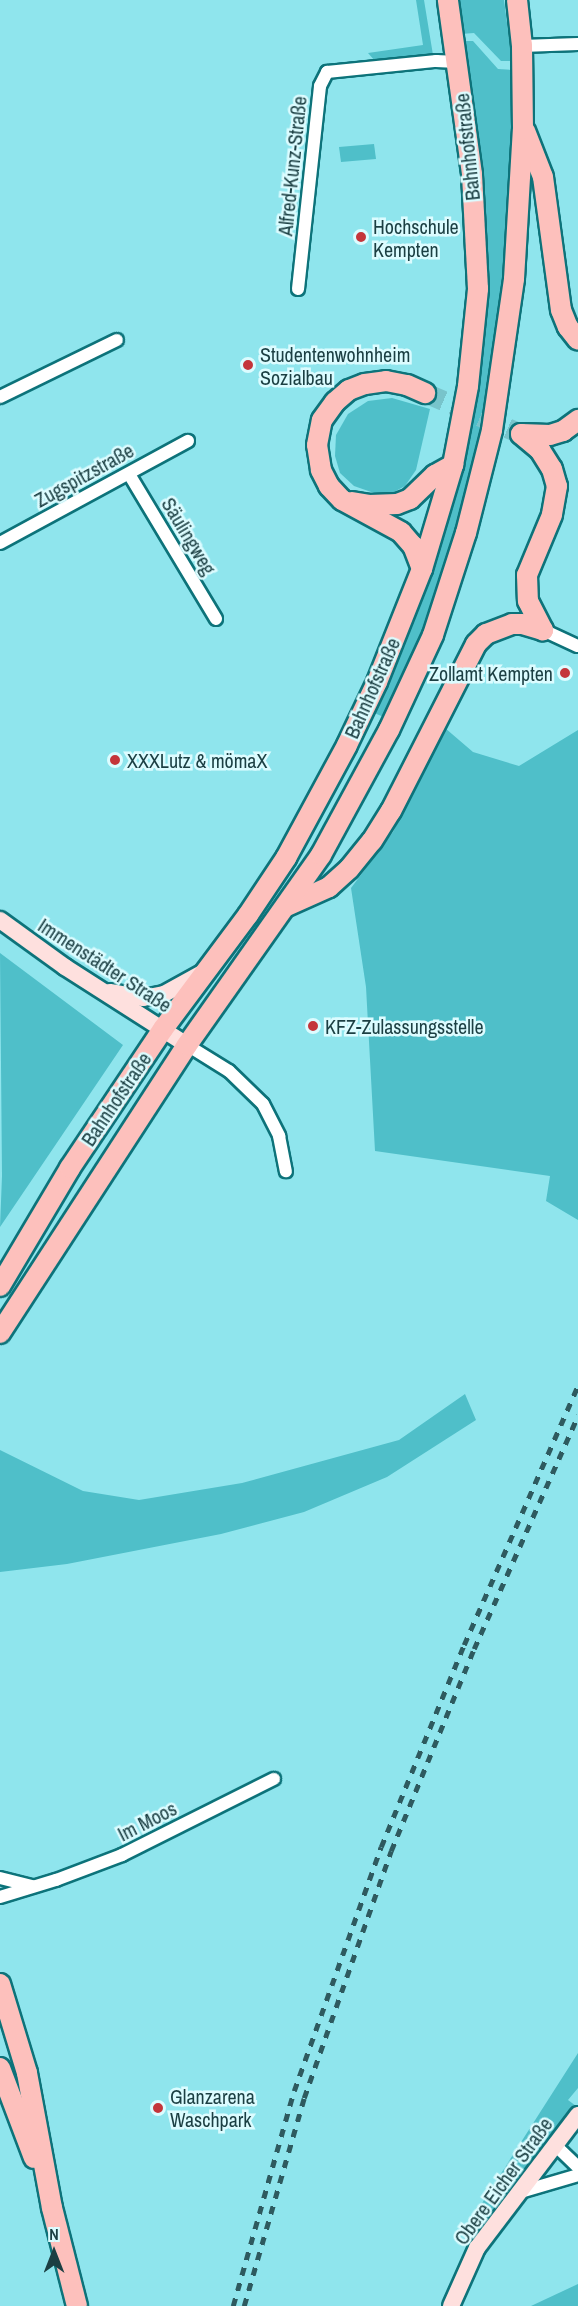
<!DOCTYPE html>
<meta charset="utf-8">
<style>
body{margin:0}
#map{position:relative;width:578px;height:2306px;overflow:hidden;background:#8fe5ed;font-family:"Archivo Narrow",sans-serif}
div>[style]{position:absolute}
.green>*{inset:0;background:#4fbfc9}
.primary-tunnel>*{height:20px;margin-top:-10px;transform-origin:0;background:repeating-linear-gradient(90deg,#78c4cb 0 20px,transparent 0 30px)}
.roads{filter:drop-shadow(2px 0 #0d737a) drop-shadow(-2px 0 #0d737a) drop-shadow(0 2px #0d737a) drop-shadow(0 -2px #0d737a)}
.street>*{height:12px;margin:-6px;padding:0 6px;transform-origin:6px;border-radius:6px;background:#fff}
.secondary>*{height:16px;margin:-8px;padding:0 8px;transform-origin:8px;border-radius:8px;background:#fee0de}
.primary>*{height:20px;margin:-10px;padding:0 10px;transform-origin:10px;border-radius:10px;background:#fdc0bc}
.rail>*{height:4.5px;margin-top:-2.25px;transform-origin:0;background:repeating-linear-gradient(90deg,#2e5a5f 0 8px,transparent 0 16px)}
.dots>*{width:16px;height:16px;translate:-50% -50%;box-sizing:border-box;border:3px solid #dcfcff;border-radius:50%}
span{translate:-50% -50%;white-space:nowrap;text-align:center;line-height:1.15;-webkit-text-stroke:5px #dcfcff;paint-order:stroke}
.street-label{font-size:20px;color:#1b3f43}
.poi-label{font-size:20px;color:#1b3f43}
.left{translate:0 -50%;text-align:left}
.right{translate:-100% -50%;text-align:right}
.north{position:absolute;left:24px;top:2222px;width:60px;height:60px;-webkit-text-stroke:4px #dcfcff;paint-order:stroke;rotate:0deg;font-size:16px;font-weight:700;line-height:24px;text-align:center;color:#1b3f43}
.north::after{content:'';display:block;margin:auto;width:21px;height:27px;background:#1b3f43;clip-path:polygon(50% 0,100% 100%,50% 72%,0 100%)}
</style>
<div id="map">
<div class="green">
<i style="clip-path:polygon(416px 0,424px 0,433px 55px,375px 61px,368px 53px,423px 45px)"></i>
<i style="clip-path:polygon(456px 0,504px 0,512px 61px,501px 61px,474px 33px,461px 34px)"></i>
<i style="clip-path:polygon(463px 41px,473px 41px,498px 69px,513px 70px,505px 278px,485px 425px,457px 531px,424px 634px,386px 718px,372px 712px,467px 436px,484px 334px,486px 234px,484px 173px)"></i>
<i style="clip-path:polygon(374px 144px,376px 159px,341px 162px,339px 147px)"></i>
<i style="clip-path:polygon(392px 398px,430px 409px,416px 470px,405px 486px,392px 493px,374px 493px,354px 486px,340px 473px,335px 456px,336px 435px,348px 414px,368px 401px)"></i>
<i style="clip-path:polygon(445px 728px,473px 752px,519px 766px,578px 730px,578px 1220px,546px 1201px,550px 1176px,375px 1151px,366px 987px,351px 888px,393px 832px)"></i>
<i style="clip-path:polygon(0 953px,123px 1045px,0 1227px,2px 1176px)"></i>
<i style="clip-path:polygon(465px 1394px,476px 1420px,387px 1477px,304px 1512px,221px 1534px,67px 1564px,0 1572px,0 1450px,83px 1491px,139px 1500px,242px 1483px,399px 1440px)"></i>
<i style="clip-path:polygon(578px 2053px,578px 2088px,568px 2100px,576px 2106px,551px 2133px,469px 2243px,479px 2208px)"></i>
<i style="clip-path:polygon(578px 2284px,578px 2306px,531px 2306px)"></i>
</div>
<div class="primary-tunnel">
<i style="left:425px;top:393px;width:104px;rotate:23.1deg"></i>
</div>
<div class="roads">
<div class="street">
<i style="left:522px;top:46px;width:56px;rotate:-2deg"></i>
<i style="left:298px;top:289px;width:204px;rotate:-83.8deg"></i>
<i style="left:320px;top:86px;width:16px;rotate:-63deg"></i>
<i style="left:327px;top:72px;width:110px;rotate:-5.8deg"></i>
<i style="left:436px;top:61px;width:21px;rotate:3deg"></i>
<i style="left:0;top:397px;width:130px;rotate:-26deg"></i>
<i style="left:129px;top:474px;width:169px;rotate:59deg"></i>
<i style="left:0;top:543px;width:214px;rotate:-28.5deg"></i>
<i style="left:543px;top:630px;width:38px;rotate:25deg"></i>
<i style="left:187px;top:1045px;width:49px;rotate:31.8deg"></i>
<i style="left:229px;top:1071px;width:47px;rotate:44.1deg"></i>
<i style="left:263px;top:1104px;width:36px;rotate:63deg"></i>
<i style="left:279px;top:1136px;width:36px;rotate:79deg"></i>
<i style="left:0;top:1878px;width:34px;rotate:14deg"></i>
<i style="left:0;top:1897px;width:59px;rotate:-16.9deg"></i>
<i style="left:56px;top:1880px;width:71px;rotate:-20.7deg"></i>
<i style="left:122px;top:1855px;width:170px;rotate:-26.6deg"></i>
<i style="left:554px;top:2144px;width:33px;rotate:44deg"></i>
<i style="left:517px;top:2193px;width:64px;rotate:-16.4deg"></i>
</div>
<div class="secondary">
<i style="left:0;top:920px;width:80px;rotate:35.9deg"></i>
<i style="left:65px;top:967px;width:145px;rotate:32.6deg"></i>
<i style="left:110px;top:992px;width:34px;rotate:10deg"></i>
<i style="left:143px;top:998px;width:21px;rotate:-11deg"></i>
<i style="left:164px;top:994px;width:46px;rotate:-28.8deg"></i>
<i style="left:451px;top:2306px;width:64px;rotate:-65.9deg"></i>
<i style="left:477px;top:2248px;width:167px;rotate:-52.8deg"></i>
</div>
<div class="primary">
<i style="left:525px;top:131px;width:49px;rotate:68.6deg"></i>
<i style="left:543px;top:177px;width:134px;rotate:82.3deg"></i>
<i style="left:561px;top:310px;width:18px;rotate:68deg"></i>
<i style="left:568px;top:327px;width:16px;rotate:52deg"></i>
<i style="left:521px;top:434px;width:25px;rotate:40deg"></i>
<i style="left:540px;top:450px;width:22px;rotate:58deg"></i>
<i style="left:552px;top:469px;width:18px;rotate:74deg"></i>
<i style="left:557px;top:486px;width:29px;rotate:100deg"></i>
<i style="left:552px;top:515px;width:65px;rotate:112.6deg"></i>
<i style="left:527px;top:575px;width:26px;rotate:88deg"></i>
<i style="left:528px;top:601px;width:33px;rotate:63deg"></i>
<i style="left:521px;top:434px;width:29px;rotate:2deg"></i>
<i style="left:550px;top:435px;width:14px;rotate:-17deg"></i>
<i style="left:563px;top:431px;width:19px;rotate:-36deg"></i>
<i style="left:352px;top:502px;width:17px;rotate:10deg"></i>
<i style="left:369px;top:505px;width:28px;rotate:-2deg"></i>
<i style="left:397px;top:504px;width:14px;rotate:-21deg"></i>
<i style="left:410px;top:499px;width:35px;rotate:-44deg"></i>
<i style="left:435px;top:475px;width:21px;rotate:-29deg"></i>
<i style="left:422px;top:569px;width:25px;rotate:-111deg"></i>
<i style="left:413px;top:546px;width:18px;rotate:-131deg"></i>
<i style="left:401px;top:532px;width:67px;rotate:-151.5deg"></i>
<i style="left:342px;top:500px;width:19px;rotate:-133deg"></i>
<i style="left:329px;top:486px;width:18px;rotate:-117deg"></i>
<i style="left:321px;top:470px;width:25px;rotate:-99deg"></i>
<i style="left:317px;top:445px;width:25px;rotate:-79deg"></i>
<i style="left:322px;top:420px;width:22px;rotate:-54deg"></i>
<i style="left:335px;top:402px;width:18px;rotate:-41deg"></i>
<i style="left:349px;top:390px;width:17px;rotate:-21deg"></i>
<i style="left:365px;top:384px;width:21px;rotate:-8deg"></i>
<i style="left:386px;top:381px;width:21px;rotate:11deg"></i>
<i style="left:407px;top:385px;width:20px;rotate:24deg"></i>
<i style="left:287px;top:906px;width:46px;rotate:-24.3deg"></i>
<i style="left:329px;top:887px;width:27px;rotate:-42deg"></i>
<i style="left:349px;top:869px;width:36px;rotate:-51deg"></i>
<i style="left:372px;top:841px;width:36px;rotate:-58deg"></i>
<i style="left:391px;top:811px;width:187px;rotate:-63deg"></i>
<i style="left:476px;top:644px;width:14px;rotate:-45deg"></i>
<i style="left:486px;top:634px;width:28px;rotate:-21deg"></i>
<i style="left:512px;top:624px;width:10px"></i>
<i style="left:522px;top:624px;width:22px;rotate:16deg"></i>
<i style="left:0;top:1286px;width:137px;rotate:-59.3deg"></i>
<i style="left:70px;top:1168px;width:167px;rotate:-56.2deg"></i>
<i style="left:163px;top:1029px;width:142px;rotate:-53.3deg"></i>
<i style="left:248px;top:915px;width:69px;rotate:-56.3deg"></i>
<i style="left:286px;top:858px;width:128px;rotate:-61.6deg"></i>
<i style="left:347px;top:745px;width:70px;rotate:-64.5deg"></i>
<i style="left:377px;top:682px;width:122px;rotate:-68.3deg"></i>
<i style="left:422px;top:569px;width:109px;rotate:-73.4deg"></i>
<i style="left:453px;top:465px;width:80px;rotate:-79.2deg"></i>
<i style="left:468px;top:386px;width:98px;rotate:-84.1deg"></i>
<i style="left:478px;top:289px;width:115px;rotate:-93deg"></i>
<i style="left:472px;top:174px;width:176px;rotate:-97.9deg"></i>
<i style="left:0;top:1333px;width:343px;rotate:-57deg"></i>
<i style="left:187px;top:1045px;width:232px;rotate:-54.8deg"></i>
<i style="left:321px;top:855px;width:142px;rotate:-61.5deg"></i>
<i style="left:389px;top:730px;width:105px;rotate:-65.1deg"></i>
<i style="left:433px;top:635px;width:107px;rotate:-72.1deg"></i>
<i style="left:466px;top:533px;width:106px;rotate:-75.8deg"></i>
<i style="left:492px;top:430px;width:153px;rotate:-81.7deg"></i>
<i style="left:514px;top:279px;width:150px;rotate:-86.6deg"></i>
<i style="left:523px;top:129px;width:83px;rotate:-90.7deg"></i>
<i style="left:522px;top:46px;width:46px;rotate:-96.2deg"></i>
<i style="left:0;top:1984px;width:93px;rotate:73.1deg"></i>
<i style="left:27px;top:2073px;width:137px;rotate:79.5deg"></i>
<i style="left:52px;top:2208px;width:101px;rotate:75.7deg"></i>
<i style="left:0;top:2068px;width:96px;rotate:69.3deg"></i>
</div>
</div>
<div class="rail">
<i style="left:233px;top:2306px;width:223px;rotate:-74.2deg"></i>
<i style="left:294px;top:2091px;width:259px;rotate:-70.4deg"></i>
<i style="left:381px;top:1847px;width:218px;rotate:-67.7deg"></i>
<i style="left:464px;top:1645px;width:284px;rotate:-66.3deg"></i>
<i style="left:244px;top:2306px;width:216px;rotate:-73.9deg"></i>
<i style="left:304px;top:2098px;width:262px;rotate:-70.6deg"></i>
<i style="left:391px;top:1851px;width:218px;rotate:-67.7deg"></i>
<i style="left:474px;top:1649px;width:256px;rotate:-66deg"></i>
</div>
<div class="dots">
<i style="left:361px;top:237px;background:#c4353a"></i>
<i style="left:248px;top:365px;background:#c4353a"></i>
<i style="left:565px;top:673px;background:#c4353a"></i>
<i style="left:115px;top:760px;background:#c4353a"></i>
<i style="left:313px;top:1026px;background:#c4353a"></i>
<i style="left:158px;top:2108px;background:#c4353a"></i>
</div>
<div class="street-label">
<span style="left:467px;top:147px;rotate:-96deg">Bahnhofstraße</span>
<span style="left:292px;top:166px;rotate:-84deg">Alfred-Kunz-Straße</span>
<span style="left:84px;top:475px;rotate:-29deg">Zugspitzstraße</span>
<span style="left:189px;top:536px;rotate:59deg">Säulingweg</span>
<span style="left:372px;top:688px;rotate:-66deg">Bahnhofstraße</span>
<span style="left:105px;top:965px;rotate:33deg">Immenstädter Straße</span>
<span style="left:116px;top:1099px;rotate:-56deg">Bahnhofstraße</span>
<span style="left:147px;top:1821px;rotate:-27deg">Im Moos</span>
<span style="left:503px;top:2181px;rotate:-54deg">Obere Eicher Straße</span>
</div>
<div class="poi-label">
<span class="left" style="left:373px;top:238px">Hochschule<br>Kempten</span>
<span class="left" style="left:260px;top:366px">Studentenwohnheim<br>Sozialbau</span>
<span class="right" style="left:553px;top:673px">Zollamt Kempten</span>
<span class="left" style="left:127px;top:760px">XXXLutz &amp; mömaX</span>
<span class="left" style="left:325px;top:1026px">KFZ-Zulassungsstelle</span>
<span class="left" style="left:170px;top:2108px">Glanzarena<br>Waschpark</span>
</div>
<div class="north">N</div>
</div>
